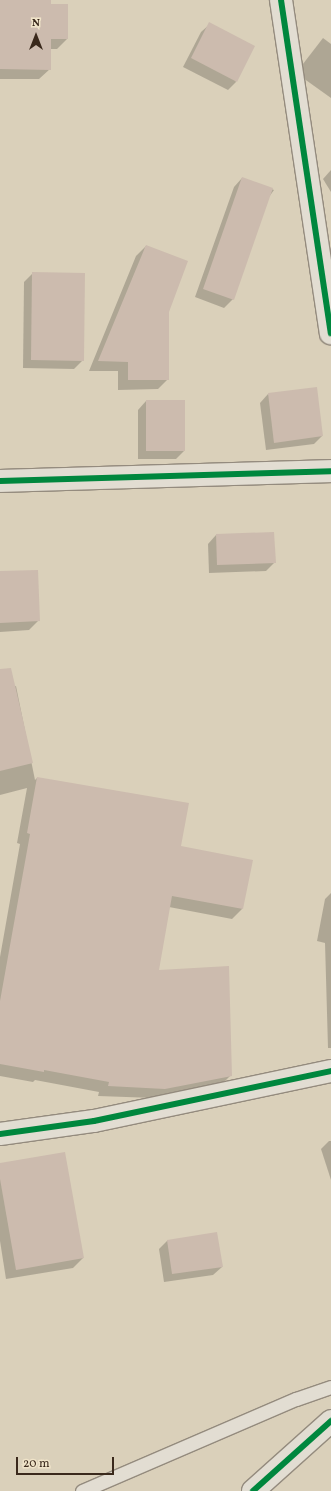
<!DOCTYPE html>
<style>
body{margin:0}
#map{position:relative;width:331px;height:1491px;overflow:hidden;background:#dad0ba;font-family:Vollkorn,serif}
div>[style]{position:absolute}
.shadow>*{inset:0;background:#0003}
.building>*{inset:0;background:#ccbbae}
.roads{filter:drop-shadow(1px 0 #948b7e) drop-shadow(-1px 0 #948b7e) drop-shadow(0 1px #948b7e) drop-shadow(0 -1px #948b7e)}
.service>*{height:13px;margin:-6.5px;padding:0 6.5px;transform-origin:6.5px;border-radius:6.5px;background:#e2ddd2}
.minor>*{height:22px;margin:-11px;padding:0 11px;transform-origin:11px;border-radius:11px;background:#e2ddd2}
.cycleway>*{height:6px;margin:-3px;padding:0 3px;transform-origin:3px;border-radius:3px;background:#00873e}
span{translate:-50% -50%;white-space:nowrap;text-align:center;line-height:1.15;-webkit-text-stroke:3px #f0e4c9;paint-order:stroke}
.north{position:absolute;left:16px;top:16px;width:40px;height:40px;-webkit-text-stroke:3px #f0e4c9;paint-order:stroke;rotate:0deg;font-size:11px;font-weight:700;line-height:16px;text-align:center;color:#3a291c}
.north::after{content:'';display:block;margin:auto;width:14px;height:18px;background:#3a291c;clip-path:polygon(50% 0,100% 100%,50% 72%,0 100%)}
.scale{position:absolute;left:16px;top:1457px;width:98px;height:18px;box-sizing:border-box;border:2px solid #3a291c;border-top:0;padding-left:5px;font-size:12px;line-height:14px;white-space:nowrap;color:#3a291c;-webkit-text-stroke:3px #f0e4c9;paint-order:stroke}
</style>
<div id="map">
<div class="shadow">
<i style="clip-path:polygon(0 0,50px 0,50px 4px,67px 39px,57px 49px,50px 49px,50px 69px,39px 79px,0 79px)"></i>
<i style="clip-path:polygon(210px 24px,236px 82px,228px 90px,183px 67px,201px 32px)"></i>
<i style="clip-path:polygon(323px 38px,331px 44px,331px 98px,296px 73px)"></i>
<i style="clip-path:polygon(331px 170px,331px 192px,323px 179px)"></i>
<i style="clip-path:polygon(242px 178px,274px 190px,253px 219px,233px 299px,224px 308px,195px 297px,234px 187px)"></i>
<i style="clip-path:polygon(146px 246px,168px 379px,158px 389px,118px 390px,118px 371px,89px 371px,136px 256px)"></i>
<i style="clip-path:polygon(33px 273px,83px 360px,74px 369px,23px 368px,24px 282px)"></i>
<i style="clip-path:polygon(268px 394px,322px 436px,314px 444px,266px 450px,260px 403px)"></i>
<i style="clip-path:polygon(146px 401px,184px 451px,176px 459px,138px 459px,138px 410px)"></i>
<i style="clip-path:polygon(216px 535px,275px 562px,266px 571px,209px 573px,208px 544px)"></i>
<i style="clip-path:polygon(0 572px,39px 620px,29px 630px,0 632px)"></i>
<i style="clip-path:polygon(16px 686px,35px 780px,37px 778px,180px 847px,252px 861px,242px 909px,232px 919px,169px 907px,158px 971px,231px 1075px,221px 1085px,154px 1098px,98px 1096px,99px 1092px,35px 1080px,33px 1082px,0 1076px,0 957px,20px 844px,17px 843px,27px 788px,0 795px,0 690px)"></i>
<i style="clip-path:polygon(331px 893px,331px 1048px,328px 1048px,325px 943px,317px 941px,325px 899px)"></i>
<i style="clip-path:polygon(329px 1141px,331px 1141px,331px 1180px,321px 1149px)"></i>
<i style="clip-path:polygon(0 1164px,83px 1258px,73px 1268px,6px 1279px,0 1241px)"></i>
<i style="clip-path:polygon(168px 1240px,222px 1267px,213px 1275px,164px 1282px,159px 1249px)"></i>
</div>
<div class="building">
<i style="clip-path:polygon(0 0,51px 0,51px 4px,68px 4px,68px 39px,51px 39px,51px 70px,0 69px)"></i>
<i style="clip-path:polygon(209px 22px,255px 46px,237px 82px,191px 58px)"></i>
<i style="clip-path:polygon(242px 177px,273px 188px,234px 300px,203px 289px)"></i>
<i style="clip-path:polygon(146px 245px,188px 261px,169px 312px,169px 380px,128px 380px,128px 362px,98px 361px)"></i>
<i style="clip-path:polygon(32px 272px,85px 273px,84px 361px,31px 360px)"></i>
<i style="clip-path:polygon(317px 387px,323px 436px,274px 443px,268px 393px)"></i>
<i style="clip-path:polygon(146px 400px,185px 400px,185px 451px,146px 451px)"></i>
<i style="clip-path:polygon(274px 532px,276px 563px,217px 565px,216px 534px)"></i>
<i style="clip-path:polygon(38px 570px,40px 621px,0 623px,0 571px)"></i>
<i style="clip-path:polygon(11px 668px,33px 763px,0 771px,0 669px)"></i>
<i style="clip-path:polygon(37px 777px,189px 803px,181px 846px,253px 860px,243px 909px,172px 896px,159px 970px,229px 966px,232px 1076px,165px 1089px,108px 1086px,109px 1082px,44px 1070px,44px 1072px,0 1064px,0 1001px,30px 834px,27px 833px)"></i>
<i style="clip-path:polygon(65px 1152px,84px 1258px,16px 1270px,0 1179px,0 1163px)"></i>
<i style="clip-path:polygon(217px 1232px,223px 1267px,172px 1274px,167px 1240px)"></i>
</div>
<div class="roads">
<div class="service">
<i style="left:82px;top:1491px;width:233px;rotate:-23.3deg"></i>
<i style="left:296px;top:1399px;width:37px;rotate:-19deg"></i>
</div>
<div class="minor">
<i style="left:281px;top:0;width:337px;rotate:81.5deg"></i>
<i style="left:0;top:481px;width:331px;rotate:-1.7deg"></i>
<i style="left:0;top:1134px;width:95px;rotate:-7.9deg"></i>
<i style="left:94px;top:1121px;width:242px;rotate:-11.9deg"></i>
<i style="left:253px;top:1491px;width:105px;rotate:-41.9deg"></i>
</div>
</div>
<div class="cycleway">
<i style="left:281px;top:0;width:337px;rotate:81.5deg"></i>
<i style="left:0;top:481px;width:331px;rotate:-1.7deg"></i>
<i style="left:0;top:1134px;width:95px;rotate:-7.9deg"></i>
<i style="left:94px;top:1121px;width:242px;rotate:-11.9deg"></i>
<i style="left:253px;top:1491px;width:105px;rotate:-41.9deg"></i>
</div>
<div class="north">N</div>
<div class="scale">20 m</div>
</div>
